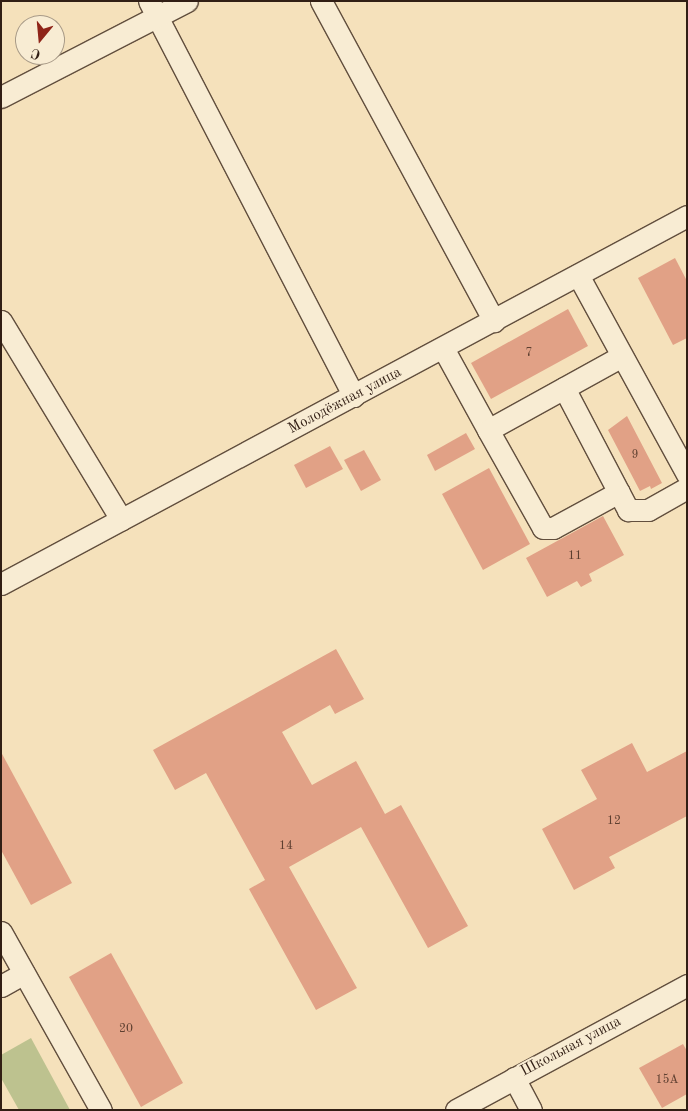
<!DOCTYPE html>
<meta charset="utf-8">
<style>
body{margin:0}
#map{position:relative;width:688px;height:1111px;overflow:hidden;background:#f5e1bb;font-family:"Old Standard TT",serif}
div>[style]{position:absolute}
.green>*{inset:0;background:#bdc28f}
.building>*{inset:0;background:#e1a186}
.roads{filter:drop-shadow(1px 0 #624f3e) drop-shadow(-1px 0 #624f3e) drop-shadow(0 1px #624f3e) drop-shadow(0 -1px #624f3e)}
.minor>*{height:21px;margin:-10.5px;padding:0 10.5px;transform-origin:10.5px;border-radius:10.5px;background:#f8ecd3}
span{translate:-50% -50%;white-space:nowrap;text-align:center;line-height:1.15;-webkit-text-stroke:4px #f8ecd3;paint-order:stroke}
.number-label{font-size:12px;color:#5d3f30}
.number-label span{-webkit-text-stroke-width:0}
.street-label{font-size:15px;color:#311e14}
.frame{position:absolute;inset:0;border:2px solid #311e14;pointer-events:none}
.north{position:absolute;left:15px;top:15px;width:50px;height:50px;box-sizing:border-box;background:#f8ecd3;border:1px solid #a89a87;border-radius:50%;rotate:197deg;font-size:14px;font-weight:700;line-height:20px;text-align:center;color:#311e14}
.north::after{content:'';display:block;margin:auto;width:18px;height:22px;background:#8f2418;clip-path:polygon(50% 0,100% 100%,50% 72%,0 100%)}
</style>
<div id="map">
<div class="green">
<i style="clip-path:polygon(31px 1038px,70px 1110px,19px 1110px,1px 1078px,1px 1055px)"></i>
</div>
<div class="building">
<i style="clip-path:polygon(675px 258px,687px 281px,687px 338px,673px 345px,638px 278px)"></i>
<i style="clip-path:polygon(568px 309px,588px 346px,491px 399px,471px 363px)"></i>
<i style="clip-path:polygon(627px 416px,662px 483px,651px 489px,650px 486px,640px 491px,608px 430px)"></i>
<i style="clip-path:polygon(466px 433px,475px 449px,435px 471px,427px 455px)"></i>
<i style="clip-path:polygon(330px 446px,343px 469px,306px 488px,294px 465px)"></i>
<i style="clip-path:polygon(364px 450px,381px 480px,361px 491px,344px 460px)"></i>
<i style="clip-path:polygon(489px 468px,530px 544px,483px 570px,442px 494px)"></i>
<i style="clip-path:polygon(603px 516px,624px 555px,589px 574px,592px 581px,581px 587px,577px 581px,547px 597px,526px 558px)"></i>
<i style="clip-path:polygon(336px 649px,364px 699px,335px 714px,330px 705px,282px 732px,312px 785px,356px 761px,385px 814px,401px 805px,468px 926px,428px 948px,361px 827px,289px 867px,357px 988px,316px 1010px,249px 889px,265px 880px,206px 773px,175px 790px,153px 750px)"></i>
<i style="clip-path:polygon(632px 743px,647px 772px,687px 751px,687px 816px,609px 857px,615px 868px,574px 890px,542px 829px,597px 799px,581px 770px)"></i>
<i style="clip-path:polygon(1px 752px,72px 883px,31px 905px,1px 850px)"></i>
<i style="clip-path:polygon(111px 953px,183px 1083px,141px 1107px,69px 977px)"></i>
<i style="clip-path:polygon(683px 1044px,687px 1051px,687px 1094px,662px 1108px,639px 1068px)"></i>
</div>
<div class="roads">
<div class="minor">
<i style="left:149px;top:1px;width:445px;rotate:62.6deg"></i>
<i style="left:321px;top:1px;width:364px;rotate:61.6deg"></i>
<i style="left:1px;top:97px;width:209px;rotate:-27.3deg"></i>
<i style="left:578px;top:275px;width:227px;rotate:61.3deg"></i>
<i style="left:1px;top:321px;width:232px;rotate:58.8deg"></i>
<i style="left:443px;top:348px;width:94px;rotate:61.2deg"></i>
<i style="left:488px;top:430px;width:153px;rotate:-28.9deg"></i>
<i style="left:564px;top:388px;width:138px;rotate:62.3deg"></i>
<i style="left:628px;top:510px;width:20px"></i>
<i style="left:648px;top:510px;width:45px;rotate:-29.4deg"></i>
<i style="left:488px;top:430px;width:112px;rotate:60.7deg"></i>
<i style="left:543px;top:528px;width:10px"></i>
<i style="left:553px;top:528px;width:75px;rotate:-28.6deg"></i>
<i style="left:1px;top:584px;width:778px;rotate:-28.21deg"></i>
<i style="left:1px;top:932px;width:204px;rotate:60.7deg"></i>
<i style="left:1px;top:986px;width:26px;rotate:-29deg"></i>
<i style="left:514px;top:1078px;width:36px;rotate:62deg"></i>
<i style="left:456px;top:1110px;width:263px;rotate:-28.4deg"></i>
</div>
</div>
<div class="number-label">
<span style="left:529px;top:354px">7</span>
<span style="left:635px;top:456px">9</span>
<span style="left:575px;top:557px">11</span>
<span style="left:614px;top:822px">12</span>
<span style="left:286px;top:847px">14</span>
<span style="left:126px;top:1030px">20</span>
<span style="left:667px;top:1081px">15А</span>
</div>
<div class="street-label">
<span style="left:345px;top:401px;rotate:-28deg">Молодёжная улица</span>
<span style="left:571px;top:1047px;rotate:-28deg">Школьная улица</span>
</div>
<div class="frame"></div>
<div class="north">С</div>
</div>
